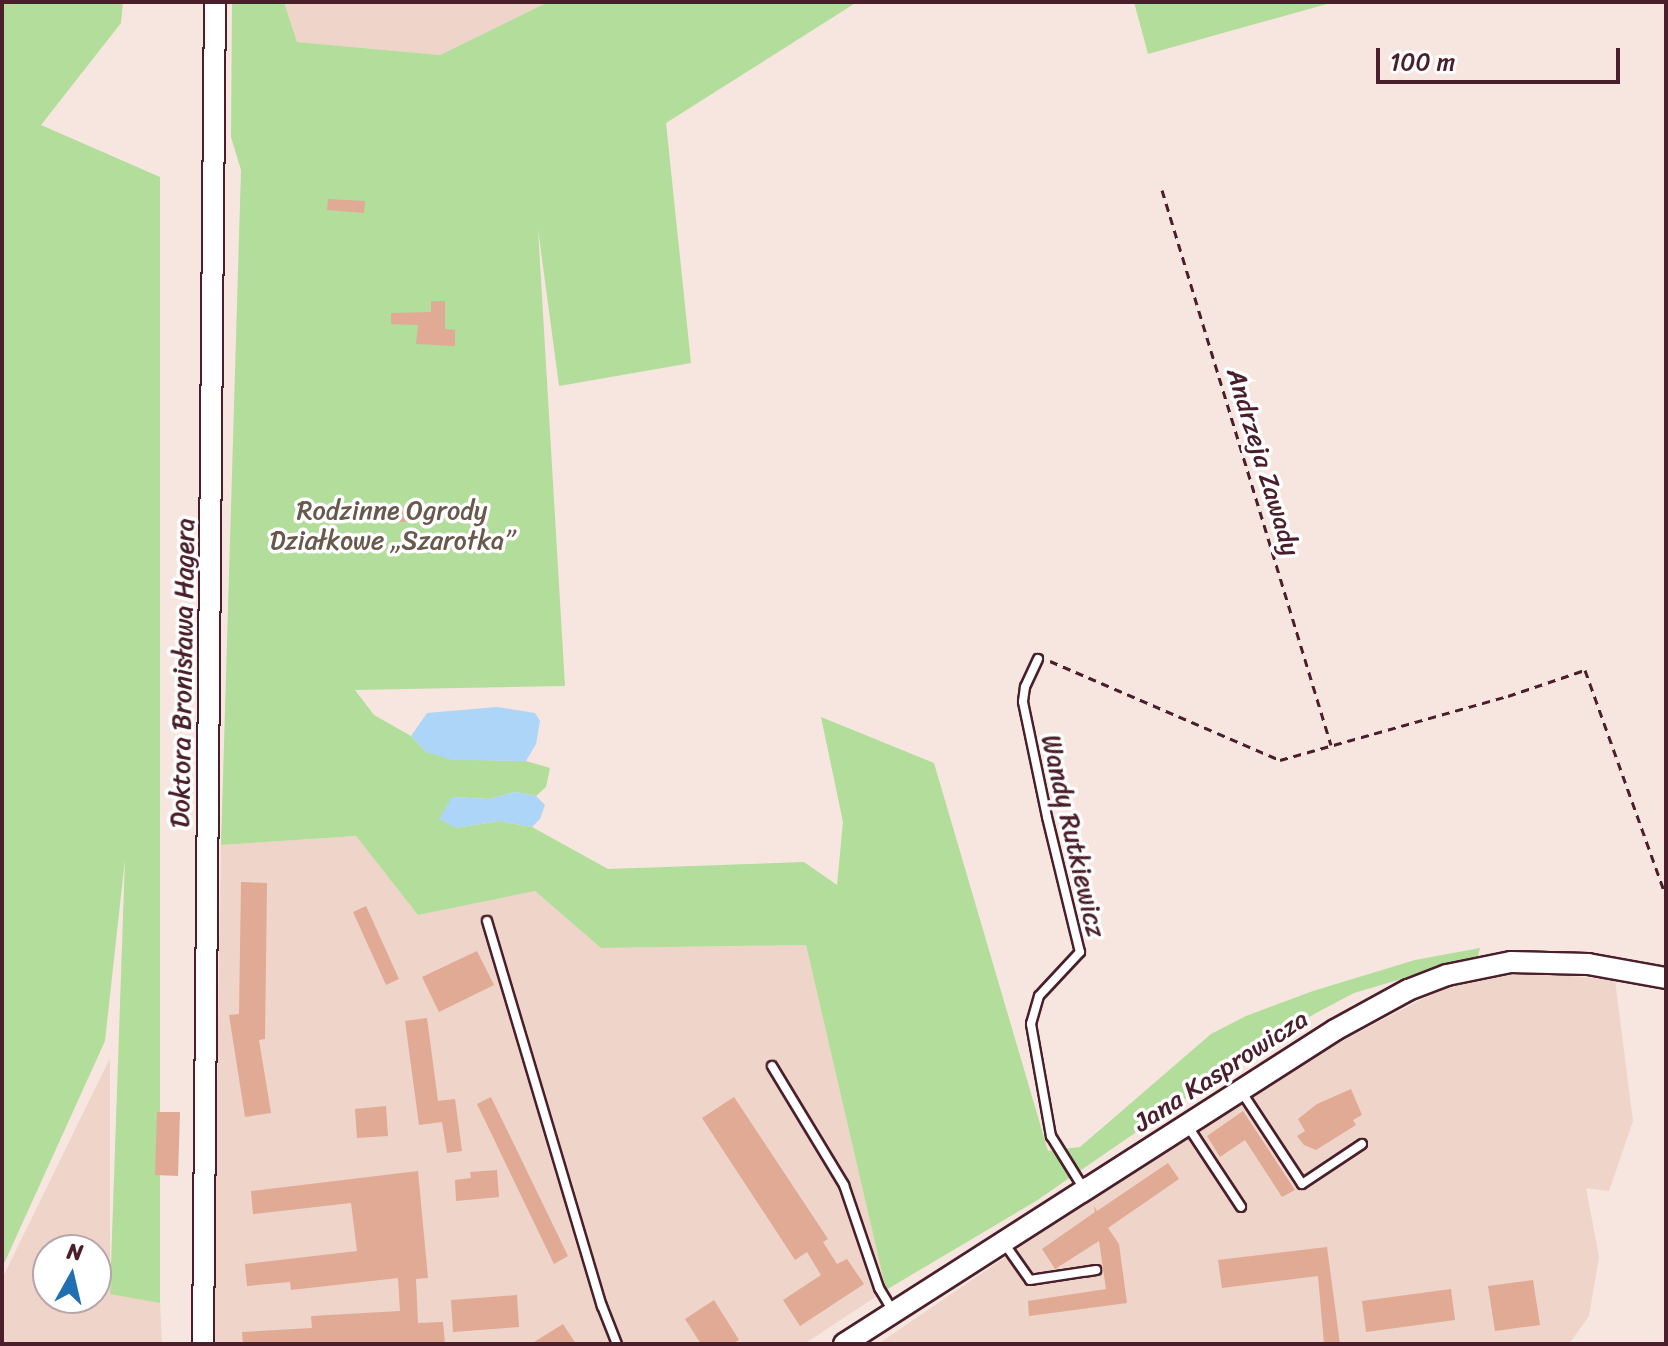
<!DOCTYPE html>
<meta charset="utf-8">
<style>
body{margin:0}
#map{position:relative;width:1668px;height:1346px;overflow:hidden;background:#f6e6df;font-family:Sriracha,sans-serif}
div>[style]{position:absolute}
.built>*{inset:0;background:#efd4c9}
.green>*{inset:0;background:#b2dd9a}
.water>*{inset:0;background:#acd5f7}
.building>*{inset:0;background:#e0aa95}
.path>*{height:3px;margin-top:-1.5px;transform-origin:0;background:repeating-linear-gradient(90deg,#4a1f2b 0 8px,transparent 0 14px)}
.roads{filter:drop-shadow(2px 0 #4a1f2b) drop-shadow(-2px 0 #4a1f2b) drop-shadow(0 2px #4a1f2b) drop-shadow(0 -2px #4a1f2b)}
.service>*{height:8px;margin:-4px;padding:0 4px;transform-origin:4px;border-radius:4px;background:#fff}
.tertiary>*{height:20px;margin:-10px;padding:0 10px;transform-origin:10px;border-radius:10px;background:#fff}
span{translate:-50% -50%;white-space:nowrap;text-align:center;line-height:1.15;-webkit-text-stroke:7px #fff;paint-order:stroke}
.street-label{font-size:26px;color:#4a1f2b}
.park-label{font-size:26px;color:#69584c}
.frame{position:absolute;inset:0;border:4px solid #4a1f2b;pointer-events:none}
.north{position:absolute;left:32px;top:1234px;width:80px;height:80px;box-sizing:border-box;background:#fff;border:2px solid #b7a5aa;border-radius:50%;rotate:8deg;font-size:22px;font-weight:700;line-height:32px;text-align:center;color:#4a1f2b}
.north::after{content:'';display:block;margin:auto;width:28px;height:36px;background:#1f6fb2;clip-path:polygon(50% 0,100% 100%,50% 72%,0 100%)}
.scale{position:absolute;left:1376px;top:48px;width:244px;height:36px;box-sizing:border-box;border:4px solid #4a1f2b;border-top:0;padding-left:10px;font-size:24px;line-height:28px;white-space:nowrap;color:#4a1f2b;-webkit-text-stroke:6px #fff;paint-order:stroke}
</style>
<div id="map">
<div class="built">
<i style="clip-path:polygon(284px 2px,548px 2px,440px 55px,297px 42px)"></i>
<i style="clip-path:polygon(356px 836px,418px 915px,535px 891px,601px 948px,806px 945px,886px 1290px,804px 1344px,213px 1344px,221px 845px)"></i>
<i style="clip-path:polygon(1524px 972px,1615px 980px,1633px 1121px,1609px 1191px,1586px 1188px,1599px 1257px,1589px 1316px,1569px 1344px,878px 1344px,1253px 1088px,1422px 999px,1447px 988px)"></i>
<i style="clip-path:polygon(evenodd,110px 1058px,110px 1293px,160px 1303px,162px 1344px,2px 1344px,2px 1279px,110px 1058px,48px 1250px,96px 1250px,96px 1298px,48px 1298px,48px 1250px)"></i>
</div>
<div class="green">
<i style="clip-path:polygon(2px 2px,123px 2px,121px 23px,41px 125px,160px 177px,160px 1303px,110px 1294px,125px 859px,105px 1041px,2px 1268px)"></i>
<i style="clip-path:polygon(232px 2px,284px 2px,297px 42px,440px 55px,548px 2px,857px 2px,666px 123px,691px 363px,559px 386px,538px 229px,565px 686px,355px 690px,374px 715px,411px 736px,426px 752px,477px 760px,526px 761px,550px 768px,546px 787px,536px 796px,516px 792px,489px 799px,453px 797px,456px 828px,499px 821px,532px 827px,608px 869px,804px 862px,837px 885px,843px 822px,821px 717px,934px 763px,1048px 1151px,1080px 1147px,1211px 1034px,1246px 1016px,1313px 991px,1415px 960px,1480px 948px,1478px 956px,1354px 993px,1316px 1013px,1247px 1056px,1036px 1201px,886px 1290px,806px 945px,601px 948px,535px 891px,418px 915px,356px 836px,221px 845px,241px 170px,231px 137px)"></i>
<i style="clip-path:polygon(1134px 2px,1334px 2px,1148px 54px)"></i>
</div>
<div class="water">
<i style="clip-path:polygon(497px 707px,535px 713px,540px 721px,536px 744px,526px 761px,452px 760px,426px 752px,411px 736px,427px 713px)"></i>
<i style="clip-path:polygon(516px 792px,536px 796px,545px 805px,540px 819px,532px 827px,499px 821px,456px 828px,439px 819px,452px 797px,489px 799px)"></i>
</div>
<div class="building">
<i style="clip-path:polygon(328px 199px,365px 201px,364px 213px,327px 210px)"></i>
<i style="clip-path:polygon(431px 301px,445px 301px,445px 329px,455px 330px,455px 346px,416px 344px,418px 325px,391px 324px,391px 313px,431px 312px)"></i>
<i style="clip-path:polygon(385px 509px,418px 509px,418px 522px,385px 522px)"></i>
<i style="clip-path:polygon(241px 882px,267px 883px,265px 1039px,259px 1040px,271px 1113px,245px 1117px,229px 1015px,239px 1014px)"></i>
<i style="clip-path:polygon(366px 906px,399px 979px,386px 985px,353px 912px)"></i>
<i style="clip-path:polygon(477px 951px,494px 985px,439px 1012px,422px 977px)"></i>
<i style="clip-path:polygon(427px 1018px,438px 1101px,455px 1099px,462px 1151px,447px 1153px,442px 1122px,419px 1125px,405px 1021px)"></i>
<i style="clip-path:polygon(1351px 1089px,1362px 1115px,1353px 1120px,1356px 1125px,1316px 1150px,1304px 1145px,1297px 1136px,1305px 1131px,1298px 1119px,1317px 1104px)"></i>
<i style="clip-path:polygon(491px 1097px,568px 1256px,554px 1264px,477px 1104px)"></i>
<i style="clip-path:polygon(734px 1097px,828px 1239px,823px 1242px,837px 1264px,847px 1259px,864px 1284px,800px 1326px,783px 1300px,821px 1275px,807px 1252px,795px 1260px,702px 1118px)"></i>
<i style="clip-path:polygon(386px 1106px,388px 1136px,357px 1138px,355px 1109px)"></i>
<i style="clip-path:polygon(1243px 1111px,1295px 1190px,1282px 1197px,1245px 1140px,1220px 1157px,1207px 1136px)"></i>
<i style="clip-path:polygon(157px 1112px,180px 1112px,178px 1176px,155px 1175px)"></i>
<i style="clip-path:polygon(1168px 1163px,1179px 1179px,1108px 1228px,1119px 1244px,1127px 1303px,1029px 1316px,1028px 1301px,1106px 1289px,1099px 1241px,1055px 1269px,1042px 1249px,1095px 1212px,1094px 1206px,1097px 1211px)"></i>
<i style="clip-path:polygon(497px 1170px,499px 1197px,456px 1201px,455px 1180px,471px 1178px,470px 1172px)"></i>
<i style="clip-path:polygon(418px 1171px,428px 1278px,416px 1279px,418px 1323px,443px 1322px,445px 1344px,243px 1344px,242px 1332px,312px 1328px,311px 1316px,400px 1311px,398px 1278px,291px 1290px,290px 1282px,247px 1286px,245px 1264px,357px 1251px,351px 1203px,253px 1214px,251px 1191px)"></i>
<i style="clip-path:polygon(1327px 1247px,1340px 1344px,1324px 1344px,1318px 1276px,1222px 1288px,1218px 1260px)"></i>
<i style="clip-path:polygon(1533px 1280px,1540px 1325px,1495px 1331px,1488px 1286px)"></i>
<i style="clip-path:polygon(1451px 1289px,1455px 1320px,1366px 1332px,1362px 1301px)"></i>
<i style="clip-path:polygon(517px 1295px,519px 1327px,453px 1332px,451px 1300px)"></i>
<i style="clip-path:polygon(714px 1300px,739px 1340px,732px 1344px,701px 1344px,685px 1319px)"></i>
<i style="clip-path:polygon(563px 1324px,576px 1344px,531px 1344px)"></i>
</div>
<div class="path">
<i style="left:1162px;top:190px;width:580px;rotate:73.06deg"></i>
<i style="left:1050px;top:661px;width:250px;rotate:23.3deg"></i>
<i style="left:1280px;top:760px;width:237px;rotate:-15.7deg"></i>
<i style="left:1508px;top:696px;width:81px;rotate:-18.7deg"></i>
<i style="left:1585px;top:670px;width:240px;rotate:70.3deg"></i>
</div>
<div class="roads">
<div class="service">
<i style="left:1038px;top:659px;width:31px;rotate:115deg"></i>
<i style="left:1025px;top:687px;width:15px;rotate:98deg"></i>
<i style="left:1023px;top:702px;width:117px;rotate:78.2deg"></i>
<i style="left:1047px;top:817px;width:139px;rotate:76.3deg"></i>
<i style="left:1080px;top:952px;width:60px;rotate:133deg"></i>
<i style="left:1039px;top:996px;width:29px;rotate:106deg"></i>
<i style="left:1031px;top:1024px;width:114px;rotate:79.9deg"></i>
<i style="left:1051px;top:1136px;width:62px;rotate:58.1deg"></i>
<i style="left:487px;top:921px;width:402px;rotate:73.4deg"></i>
<i style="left:602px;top:1306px;width:41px;rotate:68.5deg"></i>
<i style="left:772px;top:1066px;width:139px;rotate:58.8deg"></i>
<i style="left:844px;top:1185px;width:109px;rotate:71.2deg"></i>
<i style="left:879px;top:1288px;width:27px;rotate:59deg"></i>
<i style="left:1241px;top:1091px;width:111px;rotate:56.7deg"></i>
<i style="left:1302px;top:1184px;width:72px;rotate:-33.7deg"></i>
<i style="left:1187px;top:1125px;width:98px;rotate:56.6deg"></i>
<i style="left:1004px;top:1243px;width:45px;rotate:54.9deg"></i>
<i style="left:1030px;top:1280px;width:67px;rotate:-8.6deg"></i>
</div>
<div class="tertiary">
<i style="left:203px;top:1344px;width:1342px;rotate:-89.49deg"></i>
<i style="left:844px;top:1344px;width:583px;rotate:-32.6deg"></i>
<i style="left:1335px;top:1030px;width:83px;rotate:-28.7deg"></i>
<i style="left:1408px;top:990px;width:42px;rotate:-21deg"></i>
<i style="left:1447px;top:975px;width:65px;rotate:-11.5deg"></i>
<i style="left:1511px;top:962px;width:77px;rotate:1.5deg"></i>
<i style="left:1588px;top:964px;width:79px;rotate:10.2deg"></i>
</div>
</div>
<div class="street-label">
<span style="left:1263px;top:462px;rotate:73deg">Andrzeja Zawady</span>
<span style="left:183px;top:673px;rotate:-89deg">Doktora Bronisława Hagera</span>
<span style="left:1073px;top:836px;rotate:77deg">Wandy Rutkiewicz</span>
<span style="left:1221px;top:1071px;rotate:-33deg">Jana Kasprowicza</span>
</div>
<div class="park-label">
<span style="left:392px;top:526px">Rodzinne Ogrody<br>Działkowe „Szarotka”</span>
</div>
<div class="frame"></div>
<div class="north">N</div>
<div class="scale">100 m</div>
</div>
